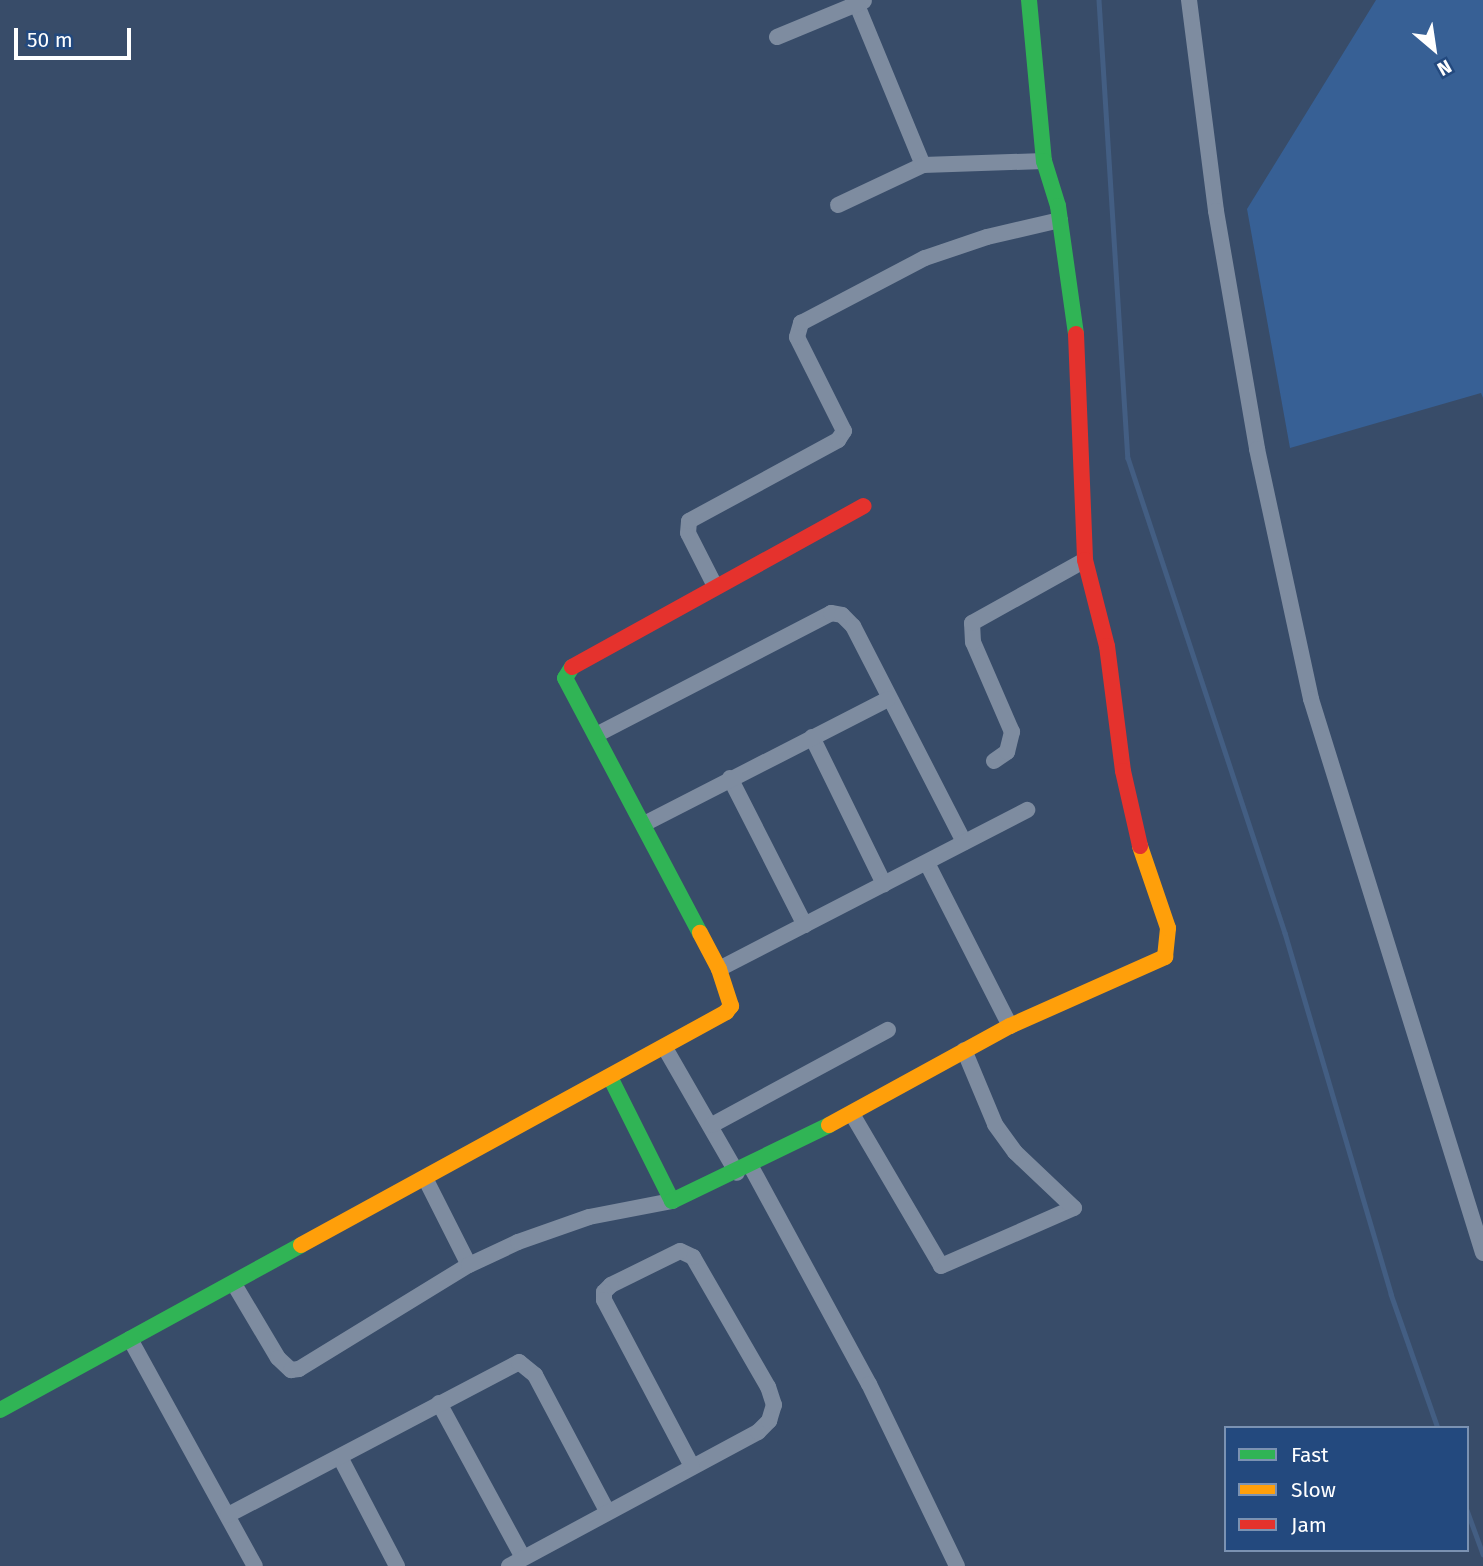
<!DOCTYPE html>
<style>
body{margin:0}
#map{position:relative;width:1483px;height:1566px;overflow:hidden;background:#384c69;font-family:"Fira Sans",sans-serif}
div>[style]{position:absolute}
.green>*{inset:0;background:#376095}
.stream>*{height:4.5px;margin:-2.25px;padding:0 2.25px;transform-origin:2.25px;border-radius:2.25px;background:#435e83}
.street>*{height:16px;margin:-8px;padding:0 8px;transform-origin:8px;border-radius:8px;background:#7e8ca0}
.fast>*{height:16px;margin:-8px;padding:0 8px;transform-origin:8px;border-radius:8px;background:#30b455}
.slow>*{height:16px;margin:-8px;padding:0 8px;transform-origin:8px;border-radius:8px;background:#ff9f0a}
.jam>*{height:16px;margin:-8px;padding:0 8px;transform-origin:8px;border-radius:8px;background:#e5322d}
span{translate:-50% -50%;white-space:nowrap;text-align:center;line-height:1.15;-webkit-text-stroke:5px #23497e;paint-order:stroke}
.legend{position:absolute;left:1224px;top:1426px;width:245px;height:126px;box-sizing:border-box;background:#23497e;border:2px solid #7b92b2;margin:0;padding:9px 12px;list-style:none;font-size:21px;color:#fff}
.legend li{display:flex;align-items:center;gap:14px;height:35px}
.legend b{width:35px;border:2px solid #7b92b2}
.north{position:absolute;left:1399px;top:14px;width:70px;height:70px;-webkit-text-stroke:5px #23497e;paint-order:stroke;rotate:151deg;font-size:19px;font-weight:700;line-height:28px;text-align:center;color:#fff}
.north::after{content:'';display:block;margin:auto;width:24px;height:32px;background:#fff;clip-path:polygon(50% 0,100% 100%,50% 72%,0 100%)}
.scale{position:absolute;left:14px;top:28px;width:117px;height:32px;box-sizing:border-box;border:4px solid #fff;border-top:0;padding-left:9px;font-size:21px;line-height:24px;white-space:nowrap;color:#fff;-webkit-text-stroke:5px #23497e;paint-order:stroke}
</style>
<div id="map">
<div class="green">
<i style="clip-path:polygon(1376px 0,1483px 0,1483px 398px,1481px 393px,1290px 448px,1247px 209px)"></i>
</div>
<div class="stream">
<i style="left:1099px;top:0;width:459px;rotate:86.4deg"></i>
<i style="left:1128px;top:458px;width:500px;rotate:71.71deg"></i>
<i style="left:1285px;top:933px;width:376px;rotate:73.6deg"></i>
<i style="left:1391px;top:1294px;width:142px;rotate:70.7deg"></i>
<i style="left:1467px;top:1510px;width:47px;rotate:70deg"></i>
</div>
<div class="street">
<i style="left:1189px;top:0;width:213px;rotate:82.7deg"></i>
<i style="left:1216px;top:211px;width:242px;rotate:80.2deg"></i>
<i style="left:1257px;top:449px;width:256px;rotate:77.8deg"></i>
<i style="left:1311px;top:699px;width:580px;rotate:72.75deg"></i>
<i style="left:857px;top:5px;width:173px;rotate:67.6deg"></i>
<i style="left:777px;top:37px;width:94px;rotate:-22.5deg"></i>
<i style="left:838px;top:205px;width:94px;rotate:-25.2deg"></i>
<i style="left:923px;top:165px;width:121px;rotate:-1.9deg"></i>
<i style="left:715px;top:586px;width:59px;rotate:-117deg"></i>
<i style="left:688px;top:533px;width:12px;rotate:-85deg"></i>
<i style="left:689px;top:521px;width:170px;rotate:-28.5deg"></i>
<i style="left:838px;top:440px;width:11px;rotate:-56deg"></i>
<i style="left:844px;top:431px;width:105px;rotate:-116.6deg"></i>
<i style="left:797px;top:337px;width:15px;rotate:-74deg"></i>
<i style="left:801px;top:323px;width:140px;rotate:-27.7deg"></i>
<i style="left:925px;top:258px;width:65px;rotate:-18.7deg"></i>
<i style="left:987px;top:237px;width:75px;rotate:-13.1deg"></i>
<i style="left:596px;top:735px;width:265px;rotate:-27.4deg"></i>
<i style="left:831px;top:613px;width:11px;rotate:10deg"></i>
<i style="left:842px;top:615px;width:16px;rotate:45deg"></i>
<i style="left:853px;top:626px;width:243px;rotate:62.8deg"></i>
<i style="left:812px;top:737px;width:164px;rotate:63.9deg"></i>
<i style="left:994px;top:761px;width:16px;rotate:-35deg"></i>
<i style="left:1007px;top:752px;width:21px;rotate:-76deg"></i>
<i style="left:1012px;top:732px;width:98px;rotate:-113.4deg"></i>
<i style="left:973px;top:642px;width:19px;rotate:-93deg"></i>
<i style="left:972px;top:623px;width:129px;rotate:-29.1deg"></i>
<i style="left:730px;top:778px;width:165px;rotate:63deg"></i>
<i style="left:644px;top:824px;width:274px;rotate:-27.1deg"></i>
<i style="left:927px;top:863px;width:183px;rotate:63deg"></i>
<i style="left:719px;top:969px;width:347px;rotate:-27.3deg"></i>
<i style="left:665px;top:1048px;width:144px;rotate:60.1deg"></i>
<i style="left:852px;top:1114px;width:176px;rotate:59.6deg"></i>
<i style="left:941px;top:1266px;width:145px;rotate:-23.6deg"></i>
<i style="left:1074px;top:1208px;width:81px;rotate:-136.5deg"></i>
<i style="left:1015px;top:1152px;width:34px;rotate:-126deg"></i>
<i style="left:995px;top:1124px;width:80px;rotate:-112.7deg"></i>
<i style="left:712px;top:1125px;width:200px;rotate:-28.4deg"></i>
<i style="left:750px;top:1165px;width:249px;rotate:61.5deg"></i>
<i style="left:869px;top:1384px;width:202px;rotate:64.2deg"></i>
<i style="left:425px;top:1178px;width:97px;rotate:63.2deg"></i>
<i style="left:234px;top:1284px;width:86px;rotate:59.3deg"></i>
<i style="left:278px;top:1358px;width:18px;rotate:43deg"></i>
<i style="left:291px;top:1370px;width:8px;rotate:-7deg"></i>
<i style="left:299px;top:1369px;width:199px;rotate:-31.5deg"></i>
<i style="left:469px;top:1265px;width:54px;rotate:-25.1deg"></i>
<i style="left:518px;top:1242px;width:75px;rotate:-19.4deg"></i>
<i style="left:589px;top:1217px;width:85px;rotate:-10.9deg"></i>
<i style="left:130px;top:1339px;width:259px;rotate:61.2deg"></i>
<i style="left:439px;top:1403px;width:176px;rotate:61.5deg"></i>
<i style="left:341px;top:1459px;width:121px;rotate:62.4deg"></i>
<i style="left:228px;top:1515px;width:329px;rotate:-27.7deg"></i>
<i style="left:519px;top:1362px;width:21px;rotate:39deg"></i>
<i style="left:535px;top:1375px;width:154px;rotate:62.1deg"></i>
<i style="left:509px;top:1566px;width:283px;rotate:-28.3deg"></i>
<i style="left:758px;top:1432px;width:16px;rotate:-45deg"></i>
<i style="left:769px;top:1421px;width:17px;rotate:-73deg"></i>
<i style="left:774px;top:1405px;width:19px;rotate:-108deg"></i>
<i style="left:768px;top:1387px;width:150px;rotate:-120deg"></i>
<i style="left:693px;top:1257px;width:14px;rotate:-155deg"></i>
<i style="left:680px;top:1251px;width:77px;rotate:153.8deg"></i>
<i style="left:611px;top:1285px;width:10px;rotate:135deg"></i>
<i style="left:604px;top:1292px;width:8px;rotate:90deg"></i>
<i style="left:604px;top:1300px;width:188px;rotate:62.1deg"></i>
</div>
<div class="fast">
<i style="left:1029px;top:0;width:162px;rotate:84.7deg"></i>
<i style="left:1044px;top:161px;width:47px;rotate:72.7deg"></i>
<i style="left:1058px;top:206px;width:129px;rotate:82deg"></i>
<i style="left:572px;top:667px;width:13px;rotate:122deg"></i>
<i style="left:565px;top:678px;width:289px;rotate:62.1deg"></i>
<i style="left:611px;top:1079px;width:136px;rotate:63.4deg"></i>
<i style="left:672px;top:1201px;width:174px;rotate:-25.8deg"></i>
<i style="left:0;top:1410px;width:343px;rotate:-28.7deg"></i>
</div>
<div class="slow">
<i style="left:829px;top:1125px;width:206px;rotate:-28.7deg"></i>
<i style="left:1010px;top:1026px;width:170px;rotate:-24deg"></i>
<i style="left:1165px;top:957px;width:29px;rotate:-84deg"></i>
<i style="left:1168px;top:928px;width:87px;rotate:-108.9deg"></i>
<i style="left:301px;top:1245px;width:485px;rotate:-28.7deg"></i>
<i style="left:726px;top:1012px;width:8px;rotate:-50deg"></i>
<i style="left:731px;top:1006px;width:39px;rotate:-108deg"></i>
<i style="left:719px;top:969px;width:41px;rotate:-117.8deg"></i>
</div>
<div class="jam">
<i style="left:1076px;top:334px;width:226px;rotate:87.7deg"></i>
<i style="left:1085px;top:560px;width:89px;rotate:75.7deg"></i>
<i style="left:1107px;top:646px;width:126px;rotate:82.7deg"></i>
<i style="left:1123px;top:771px;width:77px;rotate:77.2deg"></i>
<i style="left:572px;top:667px;width:333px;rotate:-28.9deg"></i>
</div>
<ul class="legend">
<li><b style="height:9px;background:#30b455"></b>Fast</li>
<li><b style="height:9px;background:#ff9f0a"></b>Slow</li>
<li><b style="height:9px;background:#e5322d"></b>Jam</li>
</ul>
<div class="north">N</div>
<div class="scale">50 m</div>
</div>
